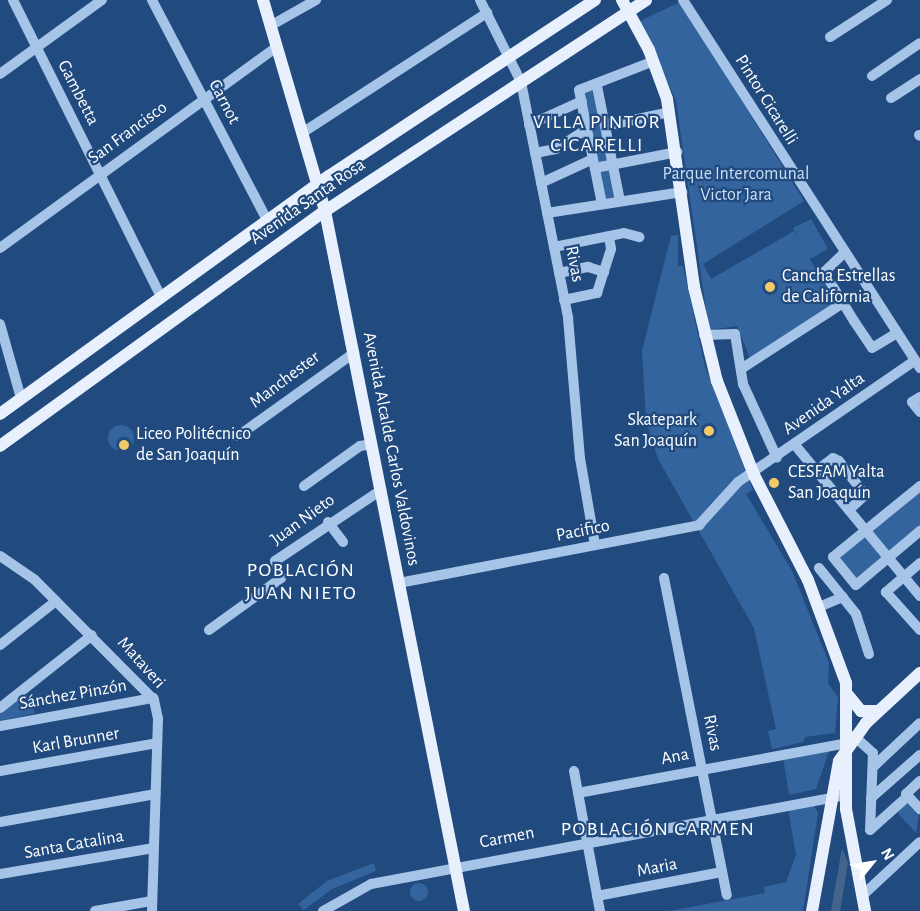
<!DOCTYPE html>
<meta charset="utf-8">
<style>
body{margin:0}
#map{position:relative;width:920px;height:911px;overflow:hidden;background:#214b7f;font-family:"Alegreya Sans",sans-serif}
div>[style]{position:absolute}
.green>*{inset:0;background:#34649d}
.round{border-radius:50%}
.water>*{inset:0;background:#44648a}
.minor>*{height:10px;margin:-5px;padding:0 5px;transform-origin:5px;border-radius:5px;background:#a6c4e7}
.major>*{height:12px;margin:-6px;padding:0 6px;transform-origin:6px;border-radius:6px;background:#e8f0fd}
.dots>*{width:16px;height:16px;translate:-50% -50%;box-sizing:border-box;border:3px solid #214b7f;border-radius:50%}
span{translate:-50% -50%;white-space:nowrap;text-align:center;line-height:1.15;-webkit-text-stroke:4.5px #214b7f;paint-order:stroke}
.street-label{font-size:18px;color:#fff}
.park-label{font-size:18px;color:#c9def5}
.poi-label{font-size:18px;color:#fff}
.left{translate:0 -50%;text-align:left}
.right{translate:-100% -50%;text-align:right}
.neighbourhood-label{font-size:20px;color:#fff;letter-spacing:1.5px}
.north{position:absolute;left:842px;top:833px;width:60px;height:60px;-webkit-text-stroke:4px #214b7f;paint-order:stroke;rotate:60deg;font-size:16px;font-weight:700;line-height:24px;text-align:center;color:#fff}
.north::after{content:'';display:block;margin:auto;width:21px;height:27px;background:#fff;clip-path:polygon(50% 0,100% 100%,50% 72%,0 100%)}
</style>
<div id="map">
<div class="green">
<i style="clip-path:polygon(680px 2px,804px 201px,703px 264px,711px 279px,794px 231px,802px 245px,793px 228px,811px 219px,828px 249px,810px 259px,836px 304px,750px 358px,737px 326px,709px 330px,676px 101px,640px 21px)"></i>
<i style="clip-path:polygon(596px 88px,617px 197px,602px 200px,581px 91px)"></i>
<i style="clip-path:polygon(678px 235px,678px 266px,683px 266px,705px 367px,753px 490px,746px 494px,792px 571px,829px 663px,828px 684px,838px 697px,835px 733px,805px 737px,803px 742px,772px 749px,768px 731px,776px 729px,754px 628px,658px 459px,646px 420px,642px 351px,671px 236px)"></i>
<i class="round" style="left:108px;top:425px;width:26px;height:26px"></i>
<i style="clip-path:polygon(920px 490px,920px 529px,857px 583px,838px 559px)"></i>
<i style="clip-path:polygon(24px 692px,35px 713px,0 721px,0 711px)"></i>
<i style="clip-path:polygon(830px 748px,816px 789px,789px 795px,783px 757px)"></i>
<i style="clip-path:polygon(910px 797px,920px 808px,916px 833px,895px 810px)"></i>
<i style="clip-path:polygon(814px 806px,818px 813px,803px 911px,669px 911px,765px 893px,764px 887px,786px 882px,796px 855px,788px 808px)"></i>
<i style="clip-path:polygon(374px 863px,376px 871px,332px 889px,304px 910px,298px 904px,327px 881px)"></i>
<i class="round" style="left:410px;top:883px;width:18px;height:18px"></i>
</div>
<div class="water">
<i style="clip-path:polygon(842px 848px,848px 863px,840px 911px,831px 911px)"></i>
</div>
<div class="minor">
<i style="left:13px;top:0;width:332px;rotate:63.5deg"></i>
<i style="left:152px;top:0;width:248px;rotate:62.4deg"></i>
<i style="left:480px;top:0;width:92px;rotate:63.4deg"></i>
<i style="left:521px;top:82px;width:241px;rotate:78.7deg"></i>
<i style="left:568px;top:318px;width:141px;rotate:85.1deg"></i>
<i style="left:580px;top:458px;width:88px;rotate:80.2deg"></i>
<i style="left:683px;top:0;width:438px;rotate:57.2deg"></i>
<i style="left:270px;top:26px;width:53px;rotate:-29.5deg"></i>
<i style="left:830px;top:37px;width:68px;rotate:-33deg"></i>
<i style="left:0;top:74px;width:126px;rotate:-36deg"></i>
<i style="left:872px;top:76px;width:58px;rotate:-34.5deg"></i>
<i style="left:597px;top:86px;width:117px;rotate:78.7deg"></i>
<i style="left:891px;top:98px;width:35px;rotate:-33deg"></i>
<i style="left:529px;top:125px;width:58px;rotate:-24.4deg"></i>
<i style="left:605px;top:126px;width:66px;rotate:-12.2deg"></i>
<i style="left:302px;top:133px;width:221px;rotate:-33deg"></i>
<i style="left:919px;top:135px;width:1px;rotate:45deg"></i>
<i style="left:535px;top:153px;width:21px;rotate:-11deg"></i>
<i style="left:556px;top:149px;width:37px;rotate:-33deg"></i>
<i style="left:595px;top:168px;width:84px;rotate:-11deg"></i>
<i style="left:541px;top:183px;width:57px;rotate:-24.8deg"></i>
<i style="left:602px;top:204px;width:116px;rotate:-101.4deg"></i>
<i style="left:579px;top:90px;width:80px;rotate:-21.1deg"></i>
<i style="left:547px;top:213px;width:137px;rotate:-8.8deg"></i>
<i style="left:554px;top:247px;width:71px;rotate:-11.3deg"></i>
<i style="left:624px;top:233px;width:16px;rotate:15deg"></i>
<i style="left:0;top:248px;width:342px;rotate:-36deg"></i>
<i style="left:844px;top:253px;width:28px;rotate:136deg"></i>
<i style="left:824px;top:272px;width:57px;rotate:58.5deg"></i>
<i style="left:854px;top:321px;width:32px;rotate:56deg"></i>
<i style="left:872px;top:348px;width:27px;rotate:-31deg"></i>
<i style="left:559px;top:273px;width:30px;rotate:-12deg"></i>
<i style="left:588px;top:267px;width:17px;rotate:17deg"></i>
<i style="left:564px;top:300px;width:34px;rotate:-12deg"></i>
<i style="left:597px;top:293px;width:46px;rotate:-72.3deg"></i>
<i style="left:611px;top:249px;width:13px;rotate:-99deg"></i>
<i style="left:0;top:324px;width:77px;rotate:74.2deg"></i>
<i style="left:704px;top:335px;width:31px;rotate:-2deg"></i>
<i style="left:735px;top:334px;width:51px;rotate:80.9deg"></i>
<i style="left:743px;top:384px;width:81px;rotate:65.3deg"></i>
<i style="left:741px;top:369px;width:121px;rotate:-32.9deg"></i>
<i style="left:920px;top:397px;width:9px;rotate:148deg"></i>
<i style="left:912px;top:402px;width:13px;rotate:51deg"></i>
<i style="left:238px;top:436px;width:143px;rotate:-35.6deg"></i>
<i style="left:795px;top:445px;width:196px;rotate:50.4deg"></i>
<i style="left:816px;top:471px;width:21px;rotate:-37deg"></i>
<i style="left:833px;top:458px;width:7px;rotate:27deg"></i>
<i style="left:839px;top:461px;width:43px;rotate:52.6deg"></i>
<i style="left:865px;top:495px;width:22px;rotate:137deg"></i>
<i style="left:304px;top:486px;width:69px;rotate:-35.5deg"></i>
<i style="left:360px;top:446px;width:12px;rotate:-9deg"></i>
<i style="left:920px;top:486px;width:112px;rotate:140.8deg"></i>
<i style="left:833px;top:557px;width:36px;rotate:51deg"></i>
<i style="left:856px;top:585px;width:84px;rotate:-40.2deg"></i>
<i style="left:328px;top:522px;width:25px;rotate:53deg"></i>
<i style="left:0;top:556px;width:42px;rotate:34.4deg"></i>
<i style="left:35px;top:580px;width:169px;rotate:45.2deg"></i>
<i style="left:154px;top:700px;width:19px;rotate:78deg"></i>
<i style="left:158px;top:719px;width:192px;rotate:91.8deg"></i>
<i style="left:920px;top:563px;width:45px;rotate:139.5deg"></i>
<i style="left:886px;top:592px;width:51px;rotate:48.2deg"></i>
<i style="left:819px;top:568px;width:59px;rotate:51.2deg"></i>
<i style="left:856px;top:614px;width:42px;rotate:72deg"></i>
<i style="left:664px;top:578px;width:323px;rotate:78.8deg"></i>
<i style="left:399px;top:583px;width:306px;rotate:-10.9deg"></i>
<i style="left:699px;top:525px;width:58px;rotate:-47.8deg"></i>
<i style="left:738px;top:482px;width:214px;rotate:-34.5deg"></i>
<i style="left:819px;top:607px;width:26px;rotate:-23deg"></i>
<i style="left:209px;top:630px;width:89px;rotate:-35.8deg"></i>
<i style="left:281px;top:578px;width:18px;rotate:-109deg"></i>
<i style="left:275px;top:561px;width:128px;rotate:-33.8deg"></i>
<i style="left:0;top:645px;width:71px;rotate:-38.2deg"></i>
<i style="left:0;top:708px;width:117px;rotate:-38.4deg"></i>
<i style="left:0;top:726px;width:156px;rotate:-10.4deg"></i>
<i style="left:854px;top:736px;width:25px;rotate:42deg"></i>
<i style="left:873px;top:753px;width:77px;rotate:92.2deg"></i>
<i style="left:873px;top:767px;width:64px;rotate:-43.1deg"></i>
<i style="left:0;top:771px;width:159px;rotate:-10.1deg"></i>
<i style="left:574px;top:771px;width:142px;rotate:79.5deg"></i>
<i style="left:920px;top:781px;width:19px;rotate:137deg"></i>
<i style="left:906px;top:794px;width:21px;rotate:47deg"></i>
<i style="left:578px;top:793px;width:275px;rotate:-10.5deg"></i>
<i style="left:871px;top:798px;width:65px;rotate:-41.3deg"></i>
<i style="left:0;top:822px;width:158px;rotate:-10.2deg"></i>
<i style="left:870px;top:830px;width:51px;rotate:-41.8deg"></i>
<i style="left:0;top:874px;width:156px;rotate:-9.6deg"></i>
<i style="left:864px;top:894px;width:76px;rotate:-42.9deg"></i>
<i style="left:597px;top:896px;width:127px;rotate:-10.9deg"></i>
<i style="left:95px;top:911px;width:58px;rotate:-10deg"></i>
<i style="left:323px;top:911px;width:55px;rotate:-29.4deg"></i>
<i style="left:371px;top:884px;width:478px;rotate:-10.6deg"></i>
</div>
<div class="major">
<i style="left:263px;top:0;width:220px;rotate:73.6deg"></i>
<i style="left:325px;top:211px;width:714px;rotate:78.77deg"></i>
<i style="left:622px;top:0;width:57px;rotate:61.6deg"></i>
<i style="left:649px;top:50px;width:52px;rotate:69.8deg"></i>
<i style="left:667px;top:99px;width:190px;rotate:81.8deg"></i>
<i style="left:694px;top:287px;width:97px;rotate:76.3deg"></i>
<i style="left:717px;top:381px;width:101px;rotate:68.5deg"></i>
<i style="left:754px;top:475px;width:118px;rotate:62.8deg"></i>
<i style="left:808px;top:580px;width:110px;rotate:69.7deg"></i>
<i style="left:846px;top:683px;width:126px;rotate:90deg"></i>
<i style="left:846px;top:809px;width:104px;rotate:79.4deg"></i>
<i style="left:0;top:414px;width:406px;rotate:-35.9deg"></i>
<i style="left:329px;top:176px;width:319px;rotate:-33.5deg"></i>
<i style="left:0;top:446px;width:401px;rotate:-35.9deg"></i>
<i style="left:325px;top:211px;width:384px;rotate:-33.3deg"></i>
<i style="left:848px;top:695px;width:21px;rotate:51deg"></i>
<i style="left:861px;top:711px;width:16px"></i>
<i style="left:812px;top:911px;width:152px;rotate:-79.8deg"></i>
<i style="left:839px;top:761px;width:47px;rotate:-54.6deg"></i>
<i style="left:866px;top:723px;width:74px;rotate:-42.8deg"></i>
</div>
<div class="dots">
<i style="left:770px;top:287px;background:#f3ca67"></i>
<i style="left:709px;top:431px;background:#f3ca67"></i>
<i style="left:124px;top:445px;background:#f3ca67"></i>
<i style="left:774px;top:483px;background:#f3ca67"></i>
</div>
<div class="street-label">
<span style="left:78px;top:93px;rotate:63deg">Gambetta</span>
<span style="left:766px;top:100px;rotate:58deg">Pintor Cicarelli</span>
<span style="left:224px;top:102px;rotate:62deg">Carnot</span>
<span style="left:128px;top:133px;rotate:-36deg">San Francisco</span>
<span style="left:308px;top:202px;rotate:-35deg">Avenida Santa Rosa</span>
<span style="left:574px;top:264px;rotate:79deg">Rivas</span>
<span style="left:285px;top:380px;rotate:-37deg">Manchester</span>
<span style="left:824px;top:404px;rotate:-35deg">Avenida Yalta</span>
<span style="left:391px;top:449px;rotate:79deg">Avenida Alcalde Carlos Valdovinos</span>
<span style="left:303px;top:520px;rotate:-36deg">Juan Nieto</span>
<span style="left:583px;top:531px;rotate:-11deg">Pacifico</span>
<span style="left:141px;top:663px;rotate:48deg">Mataveri</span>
<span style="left:73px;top:695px;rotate:-10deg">Sánchez Pinzón</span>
<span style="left:712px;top:733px;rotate:78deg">Rivas</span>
<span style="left:76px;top:741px;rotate:-10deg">Karl Brunner</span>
<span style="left:675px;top:757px;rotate:-11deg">Ana</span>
<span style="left:507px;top:838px;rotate:-11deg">Carmen</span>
<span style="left:74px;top:845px;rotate:-10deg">Santa Catalina</span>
<span style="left:657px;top:868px;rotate:-11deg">Maria</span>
</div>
<div class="park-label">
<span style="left:736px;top:185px">Parque Intercomunal<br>Victor Jara</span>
</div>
<div class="poi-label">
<span class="left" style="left:782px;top:287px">Cancha Estrellas<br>de California</span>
<span class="right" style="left:697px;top:431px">Skatepark<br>San Joaquín</span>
<span class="left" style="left:136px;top:445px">Liceo Politécnico<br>de San Joaquín</span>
<span class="left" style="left:788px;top:483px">CESFAM Yalta<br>San Joaquín</span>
</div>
<div class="neighbourhood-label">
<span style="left:597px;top:134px">VILLA PINTOR<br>CICARELLI</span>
<span style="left:301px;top:582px">POBLACIÓN<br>JUAN NIETO</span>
<span style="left:658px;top:829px">POBLACIÓN CARMEN</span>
</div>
<div class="north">N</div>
</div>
